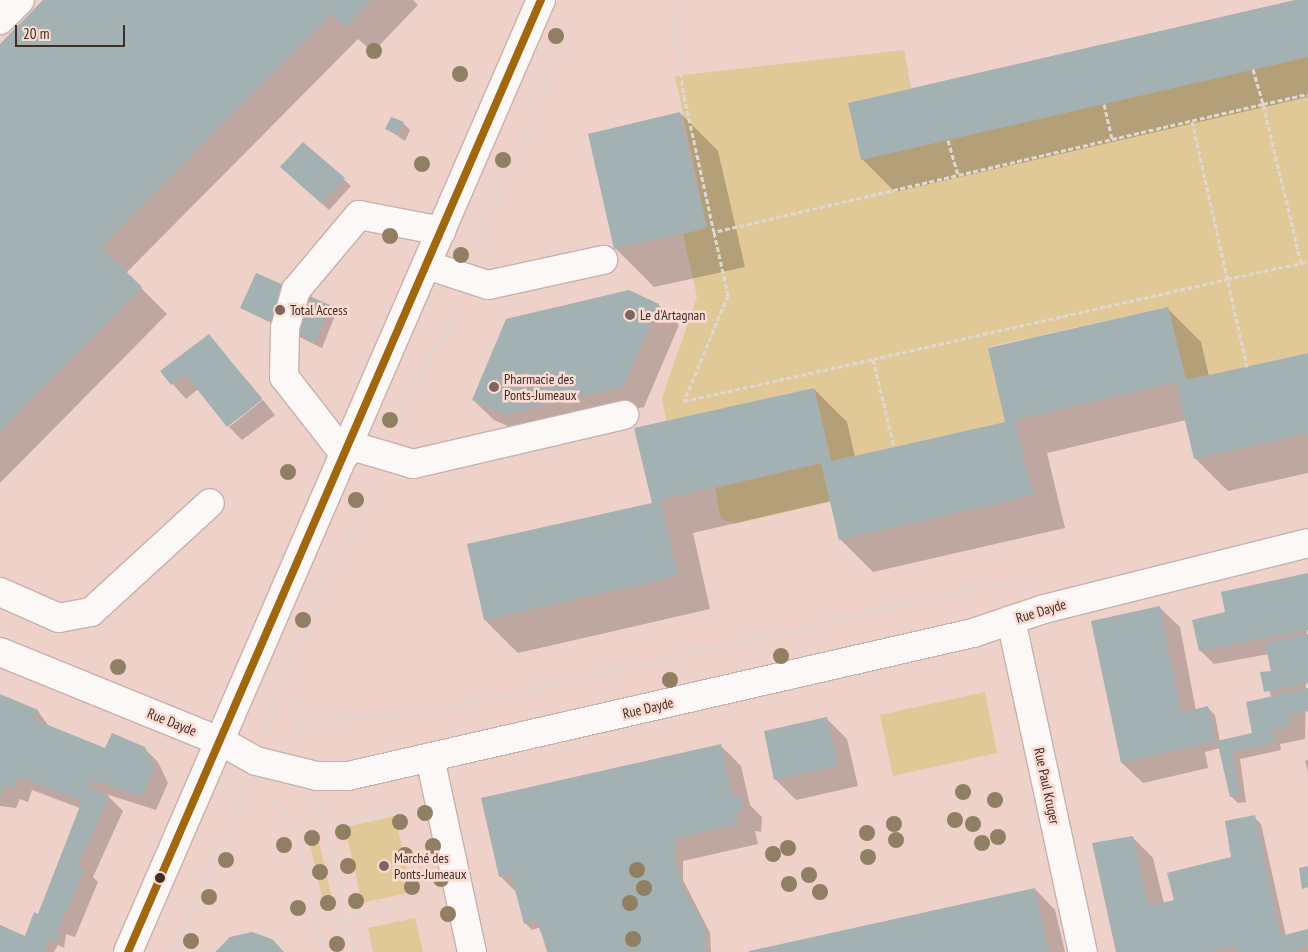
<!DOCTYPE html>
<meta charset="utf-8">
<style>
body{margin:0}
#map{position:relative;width:1308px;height:952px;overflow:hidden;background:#eed1c8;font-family:"PT Sans Narrow",sans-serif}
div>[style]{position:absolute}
.green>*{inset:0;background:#e0c996}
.shadow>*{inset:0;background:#0003}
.building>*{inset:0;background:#a3b1b3}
.path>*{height:3px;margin-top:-1.5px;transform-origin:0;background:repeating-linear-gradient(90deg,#e0d7d4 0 5px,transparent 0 7.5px)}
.roads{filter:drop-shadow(1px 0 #c7b1aa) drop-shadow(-1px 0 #c7b1aa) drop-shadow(0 1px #c7b1aa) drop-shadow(0 -1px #c7b1aa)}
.minor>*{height:28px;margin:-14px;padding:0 14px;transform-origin:14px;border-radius:14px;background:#fcf8f7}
.major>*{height:28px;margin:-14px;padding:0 14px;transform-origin:14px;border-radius:14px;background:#fcf8f7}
.bus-1>*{height:8px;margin:-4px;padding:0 4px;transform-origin:4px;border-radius:4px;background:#a0670f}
.trees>*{width:16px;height:16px;margin:-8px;border-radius:50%;background:#917f64}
.dots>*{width:14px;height:14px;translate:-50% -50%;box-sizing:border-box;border:2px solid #fcdcd2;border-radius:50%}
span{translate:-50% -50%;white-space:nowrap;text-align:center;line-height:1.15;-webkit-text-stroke:5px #fcdcd2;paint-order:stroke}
.poi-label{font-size:14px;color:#412d27}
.left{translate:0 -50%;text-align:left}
.street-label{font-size:14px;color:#412d27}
.scale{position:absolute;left:15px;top:25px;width:110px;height:22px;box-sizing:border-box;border:2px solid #412d27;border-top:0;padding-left:6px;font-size:15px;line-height:18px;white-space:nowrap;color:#412d27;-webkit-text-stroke:4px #fcdcd2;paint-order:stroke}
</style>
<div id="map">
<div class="green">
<i style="clip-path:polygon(904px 50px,911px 88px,848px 103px,861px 160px,1308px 57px,1308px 353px,1186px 380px,1168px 307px,988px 347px,1005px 422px,894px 447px,831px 461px,814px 388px,666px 421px,662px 398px,697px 297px,683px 234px,707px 228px,675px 76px)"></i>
<i style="clip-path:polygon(821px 463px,830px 502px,735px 524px,721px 519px,715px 488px)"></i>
<i style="clip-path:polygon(985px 692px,997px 753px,893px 776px,880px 715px)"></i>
<i style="clip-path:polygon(395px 816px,412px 892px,362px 903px,345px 827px)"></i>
<i style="clip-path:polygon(317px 833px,334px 909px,325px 911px,308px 835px)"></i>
<i style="clip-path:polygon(415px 918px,423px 952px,373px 952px,368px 928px)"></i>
</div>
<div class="shadow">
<i style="clip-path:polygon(45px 0,413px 0,418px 5px,373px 52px,358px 39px,126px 273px,167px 314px,0 483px,0 45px)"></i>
<i style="clip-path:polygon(1300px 0,1308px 0,1308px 97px,895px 192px,862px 159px)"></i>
<i style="clip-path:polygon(680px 113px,718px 151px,745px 267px,654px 287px,615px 248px)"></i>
<i style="clip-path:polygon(403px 123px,410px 130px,405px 141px,387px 129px)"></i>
<i style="clip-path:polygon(303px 143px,351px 186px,329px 210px,289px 174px)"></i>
<i style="clip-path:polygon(256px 275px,336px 313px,322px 348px,241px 308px)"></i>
<i style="clip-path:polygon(659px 305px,679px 325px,644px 407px,526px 434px,494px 420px,473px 400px)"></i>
<i style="clip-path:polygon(1168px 309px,1201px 342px,1209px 376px,1308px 354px,1308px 473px,1228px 491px,1195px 458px,1186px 420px,1047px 453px,1065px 528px,873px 572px,840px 539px,831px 501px,693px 533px,710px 609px,518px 653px,485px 620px,814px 389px,847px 422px,855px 457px,1007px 422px)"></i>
<i style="clip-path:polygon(209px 336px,262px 398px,228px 425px,198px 389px,186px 399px,161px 371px)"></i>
<i style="clip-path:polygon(263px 400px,275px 415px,242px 440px,229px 427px)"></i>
<i style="clip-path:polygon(1308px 574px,1305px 739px,1280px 744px,1281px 750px,1240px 759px,1246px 802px,1238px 803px,1231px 796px,1220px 748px,1205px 752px,1208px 768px,1143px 783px,1122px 763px,1159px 607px,1180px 627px,1196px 711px,1208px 708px,1215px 715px,1220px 742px,1253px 734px,1272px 698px,1261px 673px,1273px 672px,1269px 654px,1214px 664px,1200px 650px,1226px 613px)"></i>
<i style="clip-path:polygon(0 695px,38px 711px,50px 728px,106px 750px,144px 748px,158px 762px,168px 783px,156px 810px,106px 794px,123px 811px,93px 877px,98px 882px,75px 937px,66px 934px,64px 948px,58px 945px,54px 952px,0 952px,0 925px,25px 937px,39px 915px,80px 808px,32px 790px,28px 802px,20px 799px,16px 808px,0 806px)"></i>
<i style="clip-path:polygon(826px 718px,847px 739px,858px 786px,796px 800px,776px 780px,765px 732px)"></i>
<i style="clip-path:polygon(721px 746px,741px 766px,750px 805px,762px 817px,761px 832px,755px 831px,758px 844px,683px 861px,683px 880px,710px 933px,711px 952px,547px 952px,540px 927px,532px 930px,525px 923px,518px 894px,500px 876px)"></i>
<i style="clip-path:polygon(1308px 760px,1308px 772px,1305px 761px)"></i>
<i style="clip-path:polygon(1254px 817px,1261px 824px,1286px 936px,1308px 931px,1308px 952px,1118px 952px,1132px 837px,1153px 858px,1164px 904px,1175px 901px,1233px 858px)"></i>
<i style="clip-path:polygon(1035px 889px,1055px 910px,1065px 952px,752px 952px)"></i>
</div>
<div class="building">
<i style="clip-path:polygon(43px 0,372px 0,346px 27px,331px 14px,101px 247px,142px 287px,0 431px,0 44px)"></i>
<i style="clip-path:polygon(1295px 0,1308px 0,1308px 57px,861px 160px,848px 103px)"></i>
<i style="clip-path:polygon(680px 112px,707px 228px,614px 249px,588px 134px)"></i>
<i style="clip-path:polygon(391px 117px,404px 122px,398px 135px,385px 129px)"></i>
<i style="clip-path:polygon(303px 142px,345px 178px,322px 204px,280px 167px)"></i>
<i style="clip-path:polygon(256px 273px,330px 305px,315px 342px,240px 308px)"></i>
<i style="clip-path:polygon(629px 290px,659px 304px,624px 387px,504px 414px,472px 400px,506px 319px)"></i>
<i style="clip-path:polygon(1168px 307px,1186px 380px,1308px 353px,1308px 433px,1194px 459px,1176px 382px,1015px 420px,1033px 495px,839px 540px,821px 463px,660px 500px,678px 576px,484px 620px,467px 544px,652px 503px,634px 428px,814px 388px,831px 461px,894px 447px,1005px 422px,988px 348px)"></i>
<i style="clip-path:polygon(209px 334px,262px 400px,227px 427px,185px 374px,171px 385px,160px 371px)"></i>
<i style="clip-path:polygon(1308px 573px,1308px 630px,1199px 651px,1192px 620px,1225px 612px,1221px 592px)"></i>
<i style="clip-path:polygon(1160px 606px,1181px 713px,1208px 706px,1215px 741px,1121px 763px,1091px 621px)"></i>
<i style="clip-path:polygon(1308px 634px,1308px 683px,1264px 692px,1260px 672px,1271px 671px,1265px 643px)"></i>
<i style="clip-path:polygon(1308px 688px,1308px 711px,1290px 715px,1291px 725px,1272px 729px,1275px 743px,1233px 752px,1239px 795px,1230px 797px,1217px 741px,1252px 733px,1246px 702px)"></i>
<i style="clip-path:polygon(0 694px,38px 710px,33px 719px,105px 748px,112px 733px,145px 747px,154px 768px,142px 796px,92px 780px,89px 787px,109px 796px,78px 864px,85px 867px,57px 934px,60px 936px,57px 942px,50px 939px,44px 952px,0 952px,0 925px,25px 936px,34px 912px,38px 914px,82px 801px,18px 777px,14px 789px,6px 785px,0 794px)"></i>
<i style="clip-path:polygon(827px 717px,838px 766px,774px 780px,764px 731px)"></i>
<i style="clip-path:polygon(721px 744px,732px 795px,742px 796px,741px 812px,736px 812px,738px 824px,676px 838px,674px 854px,683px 888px,704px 925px,706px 952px,548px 952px,536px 919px,524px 924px,511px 874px,499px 877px,481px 798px)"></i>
<i style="clip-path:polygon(1255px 815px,1281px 936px,1308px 929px,1308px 945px,1294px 952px,1237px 952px,1236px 946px,1209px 952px,1116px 952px,1092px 843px,1133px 836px,1149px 906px,1174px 900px,1167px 873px,1231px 857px,1225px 821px)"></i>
<i style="clip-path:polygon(1308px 866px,1308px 887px,1302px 889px,1299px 868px)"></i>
<i style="clip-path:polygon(1035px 888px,1049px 952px,749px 952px,749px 951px)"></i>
<i style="clip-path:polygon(252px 932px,272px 939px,284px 952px,215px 952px,230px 937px)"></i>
</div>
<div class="path">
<i style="left:673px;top:13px;width:84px;rotate:82.5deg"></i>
<i style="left:684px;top:96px;width:139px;rotate:77.6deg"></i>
<i style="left:1253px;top:69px;width:36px;rotate:74deg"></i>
<i style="left:1263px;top:104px;width:46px;rotate:-12.5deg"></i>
<i style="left:1104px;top:104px;width:37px;rotate:77deg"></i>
<i style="left:1192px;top:121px;width:252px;rotate:77.4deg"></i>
<i style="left:948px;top:140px;width:37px;rotate:74deg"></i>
<i style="left:475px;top:248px;width:210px;rotate:-66.1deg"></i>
<i style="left:560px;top:56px;width:32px;rotate:-76deg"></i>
<i style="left:1301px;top:263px;width:163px;rotate:-103.4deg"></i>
<i style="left:1263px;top:104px;width:564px;rotate:166.88deg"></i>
<i style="left:714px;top:232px;width:65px;rotate:77.5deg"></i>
<i style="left:728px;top:295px;width:115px;rotate:112.5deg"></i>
<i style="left:684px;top:401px;width:194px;rotate:-12.5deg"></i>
<i style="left:873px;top:359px;width:363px;rotate:-12.7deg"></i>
<i style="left:1227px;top:279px;width:76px;rotate:-12.2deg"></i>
<i style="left:1301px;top:263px;width:7px;rotate:-16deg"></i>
<i style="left:873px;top:359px;width:90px;rotate:76.6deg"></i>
<i style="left:397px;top:425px;width:76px;rotate:-66.8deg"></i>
<i style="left:427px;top:355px;width:22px;rotate:-39deg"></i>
<i style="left:444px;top:341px;width:33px;rotate:-65deg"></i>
<i style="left:287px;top:674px;width:206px;rotate:-65.7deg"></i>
<i style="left:279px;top:692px;width:62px;rotate:25.7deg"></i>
<i style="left:335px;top:719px;width:93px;rotate:-4.3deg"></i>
<i style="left:428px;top:712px;width:619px;rotate:-12.69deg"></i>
<i style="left:266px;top:730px;width:32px;rotate:-72deg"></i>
<i style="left:295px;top:737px;width:34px;rotate:-64deg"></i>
<i style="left:272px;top:799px;width:44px;rotate:54.2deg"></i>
<i style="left:298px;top:835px;width:120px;rotate:77.5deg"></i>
<i style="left:320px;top:809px;width:147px;rotate:77deg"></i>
<i style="left:325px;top:826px;width:85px;rotate:-11.6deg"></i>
<i style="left:318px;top:924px;width:112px;rotate:-12.4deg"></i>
<i style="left:174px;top:952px;width:174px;rotate:-66.7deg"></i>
</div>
<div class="roads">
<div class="minor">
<i style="left:0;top:20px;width:28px;rotate:-45deg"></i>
<i style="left:427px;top:265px;width:64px;rotate:18.2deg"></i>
<i style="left:488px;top:285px;width:118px;rotate:-12.3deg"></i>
<i style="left:349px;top:445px;width:67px;rotate:16.5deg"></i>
<i style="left:413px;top:464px;width:217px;rotate:-13.1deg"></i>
<i style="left:345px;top:455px;width:99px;rotate:-128deg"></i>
<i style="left:284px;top:377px;width:49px;rotate:-88.8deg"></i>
<i style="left:285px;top:328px;width:40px;rotate:-74deg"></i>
<i style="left:296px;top:290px;width:98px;rotate:-50deg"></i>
<i style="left:359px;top:215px;width:84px;rotate:11deg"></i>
<i style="left:0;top:592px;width:64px;rotate:23.8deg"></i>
<i style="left:59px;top:618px;width:33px;rotate:-11deg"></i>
<i style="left:91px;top:612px;width:161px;rotate:-42.5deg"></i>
<i style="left:1011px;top:620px;width:340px;rotate:77.8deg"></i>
<i style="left:0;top:652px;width:240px;rotate:22.1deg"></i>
<i style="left:222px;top:742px;width:39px;rotate:29deg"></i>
<i style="left:256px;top:761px;width:63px;rotate:13.8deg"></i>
<i style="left:317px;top:776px;width:31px"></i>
<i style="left:348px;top:776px;width:641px;rotate:-12.89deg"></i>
<i style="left:973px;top:633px;width:75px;rotate:-18.7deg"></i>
<i style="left:1044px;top:609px;width:272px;rotate:-14deg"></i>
<i style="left:430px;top:758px;width:198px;rotate:77.8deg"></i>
</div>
<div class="major">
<i style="left:128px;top:952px;width:1038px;rotate:-66.55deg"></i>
</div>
</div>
<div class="bus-1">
<i style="left:128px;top:952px;width:1038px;rotate:-66.55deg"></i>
</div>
<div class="trees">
<i style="left:556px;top:36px"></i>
<i style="left:374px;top:51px"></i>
<i style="left:460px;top:74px"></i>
<i style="left:503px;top:160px"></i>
<i style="left:422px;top:164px"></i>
<i style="left:390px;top:236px"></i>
<i style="left:461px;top:255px"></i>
<i style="left:390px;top:420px"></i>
<i style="left:288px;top:472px"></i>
<i style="left:356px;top:500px"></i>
<i style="left:303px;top:620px"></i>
<i style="left:781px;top:656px"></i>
<i style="left:118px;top:667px"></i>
<i style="left:670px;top:680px"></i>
<i style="left:963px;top:792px"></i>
<i style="left:995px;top:800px"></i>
<i style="left:425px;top:813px"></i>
<i style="left:955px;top:820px"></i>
<i style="left:400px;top:822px"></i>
<i style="left:894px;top:824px"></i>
<i style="left:973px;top:824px"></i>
<i style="left:343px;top:832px"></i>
<i style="left:867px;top:833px"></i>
<i style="left:998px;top:837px"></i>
<i style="left:312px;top:838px"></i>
<i style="left:896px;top:840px"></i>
<i style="left:982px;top:843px"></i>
<i style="left:284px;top:845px"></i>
<i style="left:433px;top:846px"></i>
<i style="left:788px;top:848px"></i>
<i style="left:773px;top:854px"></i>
<i style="left:405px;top:855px"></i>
<i style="left:868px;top:857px"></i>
<i style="left:226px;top:860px"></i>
<i style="left:348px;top:866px"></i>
<i style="left:637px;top:870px"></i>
<i style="left:320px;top:872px"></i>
<i style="left:809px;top:875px"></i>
<i style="left:441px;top:879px"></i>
<i style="left:789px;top:884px"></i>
<i style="left:412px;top:887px"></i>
<i style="left:644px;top:888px"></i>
<i style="left:820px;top:892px"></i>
<i style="left:209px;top:897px"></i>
<i style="left:356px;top:901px"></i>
<i style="left:328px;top:903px"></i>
<i style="left:630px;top:903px"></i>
<i style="left:298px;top:908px"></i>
<i style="left:448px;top:914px"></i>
<i style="left:633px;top:939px"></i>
<i style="left:191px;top:941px"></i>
<i style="left:337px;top:944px"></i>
</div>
<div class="dots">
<i style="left:280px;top:310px;background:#7e665f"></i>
<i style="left:630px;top:315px;background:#7e665f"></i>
<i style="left:494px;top:387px;background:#7e665f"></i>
<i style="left:384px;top:866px;background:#7e665f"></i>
<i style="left:160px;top:878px;background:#412d27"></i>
</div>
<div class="poi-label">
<span class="left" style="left:290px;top:310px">Total Access</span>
<span class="left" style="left:640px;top:315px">Le d'Artagnan</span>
<span class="left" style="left:504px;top:387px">Pharmacie des<br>Ponts-Jumeaux</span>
<span class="left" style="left:394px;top:866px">Marché des<br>Ponts-Jumeaux</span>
</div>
<div class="street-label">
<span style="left:1041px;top:611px;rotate:-17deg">Rue Dayde</span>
<span style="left:648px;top:708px;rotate:-13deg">Rue Dayde</span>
<span style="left:172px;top:722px;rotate:22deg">Rue Dayde</span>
<span style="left:1047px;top:786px;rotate:78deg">Rue Paul Kruger</span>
</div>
<div class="scale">20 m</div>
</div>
